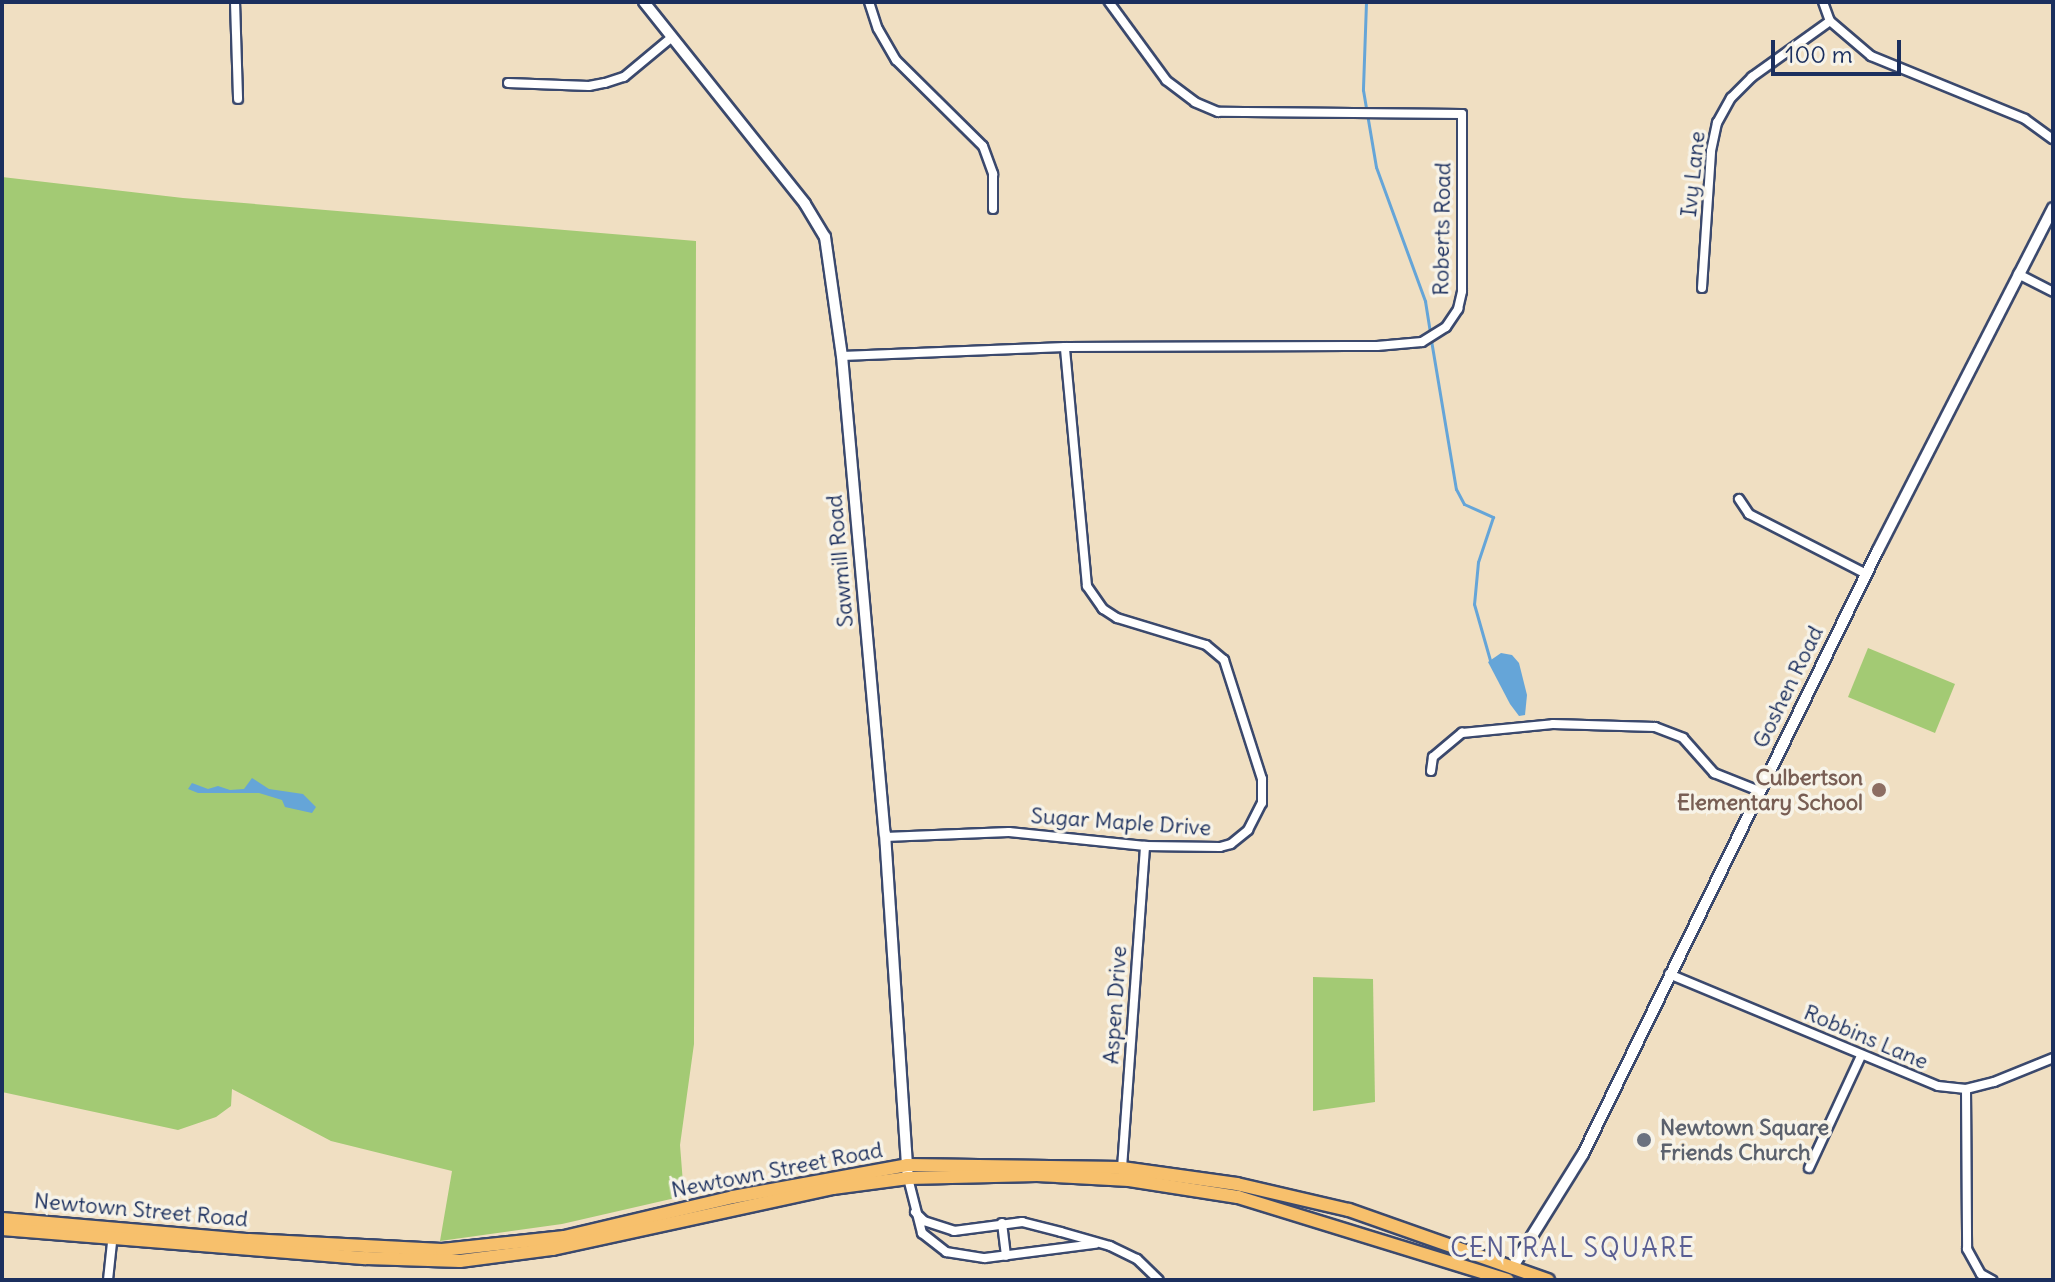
<!DOCTYPE html>
<style>
body{margin:0}
#map{position:relative;width:2055px;height:1282px;overflow:hidden;background:#f0dfc2;font-family:Delius,sans-serif}
div>[style]{position:absolute}
.green>*{inset:0;background:#a3ca74}
.water>*{inset:0;background:#65a5d8}
.stream>*{height:3px;margin:-1.5px;padding:0 1.5px;transform-origin:1.5px;border-radius:1.5px;background:#65a5d8}
.roads{filter:drop-shadow(2px 0 #3b496d) drop-shadow(-2px 0 #3b496d) drop-shadow(0 2px #3b496d) drop-shadow(0 -2px #3b496d)}
.minor>*{height:8px;margin:-4px;padding:0 4px;transform-origin:4px;border-radius:4px;background:#fff}
.tertiary>*{height:10px;margin:-5px;padding:0 5px;transform-origin:5px;border-radius:5px;background:#fff}
.primary>*{height:12px;margin:-6px;padding:0 6px;transform-origin:6px;border-radius:6px;background:#f7c06c}
.dots>*{width:22px;height:22px;translate:-50% -50%;box-sizing:border-box;border:4px solid #f7f3e8;border-radius:50%}
span{translate:-50% -50%;white-space:nowrap;text-align:center;line-height:1.15;-webkit-text-stroke:7px #f7f3e8;paint-order:stroke}
.street-label{font-size:22px;color:#1b2f5e}
.education-label{font-size:22px;color:#785e54;font-weight:700}
.right{translate:-100% -50%;text-align:right}
.worship-label{font-size:22px;color:#5b616d;font-weight:700}
.left{translate:0 -50%;text-align:left}
.quarter-label{font-size:26px;color:#595e92;letter-spacing:2px}
.frame{position:absolute;inset:0;border:4px solid #1b2f5e;pointer-events:none}
.scale{position:absolute;left:1771px;top:40px;width:130px;height:36px;box-sizing:border-box;border:4px solid #1b2f5e;border-top:0;padding-left:10px;font-size:24px;line-height:28px;white-space:nowrap;color:#1b2f5e;-webkit-text-stroke:6px #f7f3e8;paint-order:stroke}
</style>
<div id="map">
<div class="green">
<i style="clip-path:polygon(2px 177px,183px 198px,696px 241px,694px 1044px,680px 1145px,684px 1196px,562px 1224px,440px 1241px,452px 1171px,331px 1141px,232px 1089px,231px 1106px,216px 1117px,178px 1130px,2px 1092px)"></i>
<i style="clip-path:polygon(1868px 648px,1955px 684px,1935px 733px,1848px 697px)"></i>
<i style="clip-path:polygon(1313px 977px,1373px 979px,1375px 1102px,1313px 1111px)"></i>
</div>
<div class="water">
<i style="clip-path:polygon(1501px 653px,1512px 655px,1519px 663px,1527px 695px,1525px 715px,1519px 716px,1510px 704px,1488px 662px)"></i>
<i style="clip-path:polygon(252px 778px,269px 789px,303px 794px,316px 807px,312px 813px,285px 807px,282px 800px,259px 793px,198px 793px,188px 789px,192px 783px,208px 789px,218px 786px,230px 790px,244px 789px)"></i>
</div>
<div class="stream">
<i style="left:1366px;top:2px;width:88px;rotate:92deg"></i>
<i style="left:1363px;top:90px;width:78px;rotate:80.4deg"></i>
<i style="left:1376px;top:167px;width:143px;rotate:69.9deg"></i>
<i style="left:1425px;top:301px;width:32px;rotate:81deg"></i>
<i style="left:1431px;top:340px;width:151px;rotate:80.5deg"></i>
<i style="left:1456px;top:489px;width:17px;rotate:62deg"></i>
<i style="left:1464px;top:504px;width:32px;rotate:24deg"></i>
<i style="left:1493px;top:517px;width:47px;rotate:108.4deg"></i>
<i style="left:1478px;top:562px;width:42px;rotate:95.4deg"></i>
<i style="left:1474px;top:604px;width:58px;rotate:74.1deg"></i>
</div>
<div class="roads">
<div class="minor">
<i style="left:235px;top:2px;width:97px;rotate:88.2deg"></i>
<i style="left:869px;top:2px;width:28px;rotate:72deg"></i>
<i style="left:878px;top:29px;width:36px;rotate:60deg"></i>
<i style="left:896px;top:60px;width:122px;rotate:44.7deg"></i>
<i style="left:983px;top:146px;width:30px;rotate:70deg"></i>
<i style="left:993px;top:174px;width:35px;rotate:90deg"></i>
<i style="left:1823px;top:2px;width:20px;rotate:70deg"></i>
<i style="left:1830px;top:21px;width:54px;rotate:40.5deg"></i>
<i style="left:1871px;top:56px;width:166px;rotate:22.2deg"></i>
<i style="left:2025px;top:119px;width:34px;rotate:36deg"></i>
<i style="left:508px;top:83px;width:81px;rotate:2.1deg"></i>
<i style="left:589px;top:86px;width:16px;rotate:-11deg"></i>
<i style="left:605px;top:83px;width:20px;rotate:-18deg"></i>
<i style="left:624px;top:77px;width:62px;rotate:-39.8deg"></i>
<i style="left:2018px;top:274px;width:39px;rotate:27deg"></i>
<i style="left:1702px;top:288px;width:137px;rotate:-86.2deg"></i>
<i style="left:1711px;top:151px;width:29px;rotate:-78deg"></i>
<i style="left:1717px;top:123px;width:29px;rotate:-61deg"></i>
<i style="left:1731px;top:98px;width:30px;rotate:-45deg"></i>
<i style="left:1752px;top:77px;width:96px;rotate:-35.7deg"></i>
<i style="left:842px;top:356px;width:223px;rotate:-2.3deg"></i>
<i style="left:1065px;top:347px;width:312px;rotate:-0.2deg"></i>
<i style="left:1377px;top:346px;width:45px;rotate:-5.1deg"></i>
<i style="left:1422px;top:342px;width:28px;rotate:-32deg"></i>
<i style="left:1446px;top:327px;width:22px;rotate:-56deg"></i>
<i style="left:1458px;top:309px;width:18px;rotate:-77deg"></i>
<i style="left:1462px;top:291px;width:177px;rotate:-90deg"></i>
<i style="left:1462px;top:114px;width:244px;rotate:-179.5deg"></i>
<i style="left:1218px;top:112px;width:25px;rotate:-157deg"></i>
<i style="left:1195px;top:102px;width:36px;rotate:-143deg"></i>
<i style="left:1166px;top:80px;width:97px;rotate:-126.2deg"></i>
<i style="left:1739px;top:499px;width:18px;rotate:56deg"></i>
<i style="left:1749px;top:514px;width:131px;rotate:27.1deg"></i>
<i style="left:1431px;top:771px;width:14px;rotate:-82deg"></i>
<i style="left:1433px;top:757px;width:38px;rotate:-40deg"></i>
<i style="left:1462px;top:733px;width:91px;rotate:-5.6deg"></i>
<i style="left:1553px;top:724px;width:102px;rotate:1.7deg"></i>
<i style="left:1655px;top:727px;width:30px;rotate:21deg"></i>
<i style="left:1683px;top:738px;width:47px;rotate:48.5deg"></i>
<i style="left:1714px;top:773px;width:48px;rotate:21.8deg"></i>
<i style="left:885px;top:837px;width:124px;rotate:-2.3deg"></i>
<i style="left:1009px;top:832px;width:137px;rotate:5.9deg"></i>
<i style="left:1145px;top:846px;width:75px;rotate:0.8deg"></i>
<i style="left:1220px;top:847px;width:11px;rotate:-15deg"></i>
<i style="left:1231px;top:844px;width:22px;rotate:-39deg"></i>
<i style="left:1248px;top:830px;width:30px;rotate:-63deg"></i>
<i style="left:1262px;top:803px;width:24px;rotate:-90deg"></i>
<i style="left:1262px;top:779px;width:125px;rotate:-107.7deg"></i>
<i style="left:1224px;top:660px;width:23px;rotate:-140deg"></i>
<i style="left:1206px;top:645px;width:93px;rotate:-163.1deg"></i>
<i style="left:1117px;top:618px;width:17px;rotate:-147deg"></i>
<i style="left:1103px;top:609px;width:28px;rotate:-125deg"></i>
<i style="left:1087px;top:586px;width:240px;rotate:-95.3deg"></i>
<i style="left:1669px;top:974px;width:291px;rotate:22.6deg"></i>
<i style="left:1938px;top:1086px;width:28px;rotate:6deg"></i>
<i style="left:1966px;top:1089px;width:29px;rotate:-14deg"></i>
<i style="left:1994px;top:1082px;width:64px;rotate:-22.1deg"></i>
<i style="left:1966px;top:1089px;width:160px;rotate:89.6deg"></i>
<i style="left:1967px;top:1249px;width:29px;rotate:61deg"></i>
<i style="left:1981px;top:1274px;width:13px;rotate:29deg"></i>
<i style="left:1122px;top:1168px;width:323px;rotate:-85.9deg"></i>
<i style="left:1809px;top:1168px;width:123px;rotate:-65.1deg"></i>
<i style="left:908px;top:1178px;width:57px;rotate:75.7deg"></i>
<i style="left:922px;top:1233px;width:31px;rotate:38deg"></i>
<i style="left:946px;top:1252px;width:39px;rotate:9deg"></i>
<i style="left:985px;top:1258px;width:111px;rotate:-7.3deg"></i>
<i style="left:915px;top:1212px;width:13px;rotate:45deg"></i>
<i style="left:924px;top:1221px;width:32px;rotate:18deg"></i>
<i style="left:954px;top:1231px;width:69px;rotate:-7.5deg"></i>
<i style="left:1022px;top:1222px;width:40px;rotate:14.4deg"></i>
<i style="left:1061px;top:1232px;width:51px;rotate:15.9deg"></i>
<i style="left:1110px;top:1246px;width:30px;rotate:26deg"></i>
<i style="left:1137px;top:1259px;width:30px;rotate:44deg"></i>
<i style="left:1002px;top:1223px;width:33px;rotate:83deg"></i>
<i style="left:108px;top:1280px;width:47px;rotate:-83.9deg"></i>
</div>
<div class="tertiary">
<i style="left:644px;top:2px;width:258px;rotate:51.4deg"></i>
<i style="left:805px;top:204px;width:39px;rotate:59deg"></i>
<i style="left:825px;top:237px;width:120px;rotate:81.9deg"></i>
<i style="left:842px;top:356px;width:480px;rotate:84.9deg"></i>
<i style="left:885px;top:834px;width:345px;rotate:86.2deg"></i>
<i style="left:1512px;top:1268px;width:134px;rotate:-58.1deg"></i>
<i style="left:1583px;top:1154px;width:672px;rotate:-63.97deg"></i>
<i style="left:1878px;top:550px;width:384px;rotate:-62.9deg"></i>
</div>
<div class="primary">
<i style="left:2px;top:1219px;width:248px;rotate:4.9deg"></i>
<i style="left:249px;top:1240px;width:193px;rotate:3deg"></i>
<i style="left:442px;top:1250px;width:123px;rotate:-6.1deg"></i>
<i style="left:564px;top:1237px;width:174px;rotate:-13.3deg"></i>
<i style="left:733px;top:1197px;width:177px;rotate:-10.4deg"></i>
<i style="left:907px;top:1165px;width:215px;rotate:0.8deg"></i>
<i style="left:1122px;top:1168px;width:116px;rotate:7.9deg"></i>
<i style="left:1237px;top:1184px;width:115px;rotate:13.1deg"></i>
<i style="left:1349px;top:1210px;width:211px;rotate:19.4deg"></i>
<i style="left:2px;top:1229px;width:365px;rotate:4.6deg"></i>
<i style="left:366px;top:1258px;width:94px;rotate:1.8deg"></i>
<i style="left:460px;top:1261px;width:94px;rotate:-7.4deg"></i>
<i style="left:553px;top:1249px;width:287px;rotate:-12.3deg"></i>
<i style="left:833px;top:1188px;width:76px;rotate:-7.6deg"></i>
<i style="left:908px;top:1178px;width:129px;rotate:-1.3deg"></i>
<i style="left:1037px;top:1175px;width:92px;rotate:3.1deg"></i>
<i style="left:1129px;top:1180px;width:110px;rotate:8.9deg"></i>
<i style="left:1238px;top:1197px;width:282px;rotate:17.1deg"></i>
</div>
</div>
<div class="dots">
<i style="left:1879px;top:790px;background:#8d6e63"></i>
<i style="left:1644px;top:1140px;background:#6b7280"></i>
</div>
<div class="street-label">
<span style="left:1693px;top:174px;rotate:-84deg">Ivy Lane</span>
<span style="left:1442px;top:229px;rotate:-89deg">Roberts Road</span>
<span style="left:840px;top:561px;rotate:-95deg">Sawmill Road</span>
<span style="left:1788px;top:687px;rotate:-64deg">Goshen Road</span>
<span style="left:1121px;top:822px;rotate:4deg">Sugar Maple Drive</span>
<span style="left:1115px;top:1005px;rotate:-86deg">Aspen Drive</span>
<span style="left:1866px;top:1037px;rotate:23deg">Robbins Lane</span>
<span style="left:777px;top:1170px;rotate:-11deg">Newtown Street Road</span>
<span style="left:141px;top:1210px;rotate:5deg">Newtown Street Road</span>
</div>
<div class="education-label">
<span class="right" style="left:1863px;top:790px">Culbertson<br>Elementary School</span>
</div>
<div class="worship-label">
<span class="left" style="left:1660px;top:1140px">Newtown Square<br>Friends Church</span>
</div>
<div class="quarter-label">
<span style="left:1573px;top:1248px">CENTRAL SQUARE</span>
</div>
<div class="frame"></div>
<div class="scale">100 m</div>
</div>
